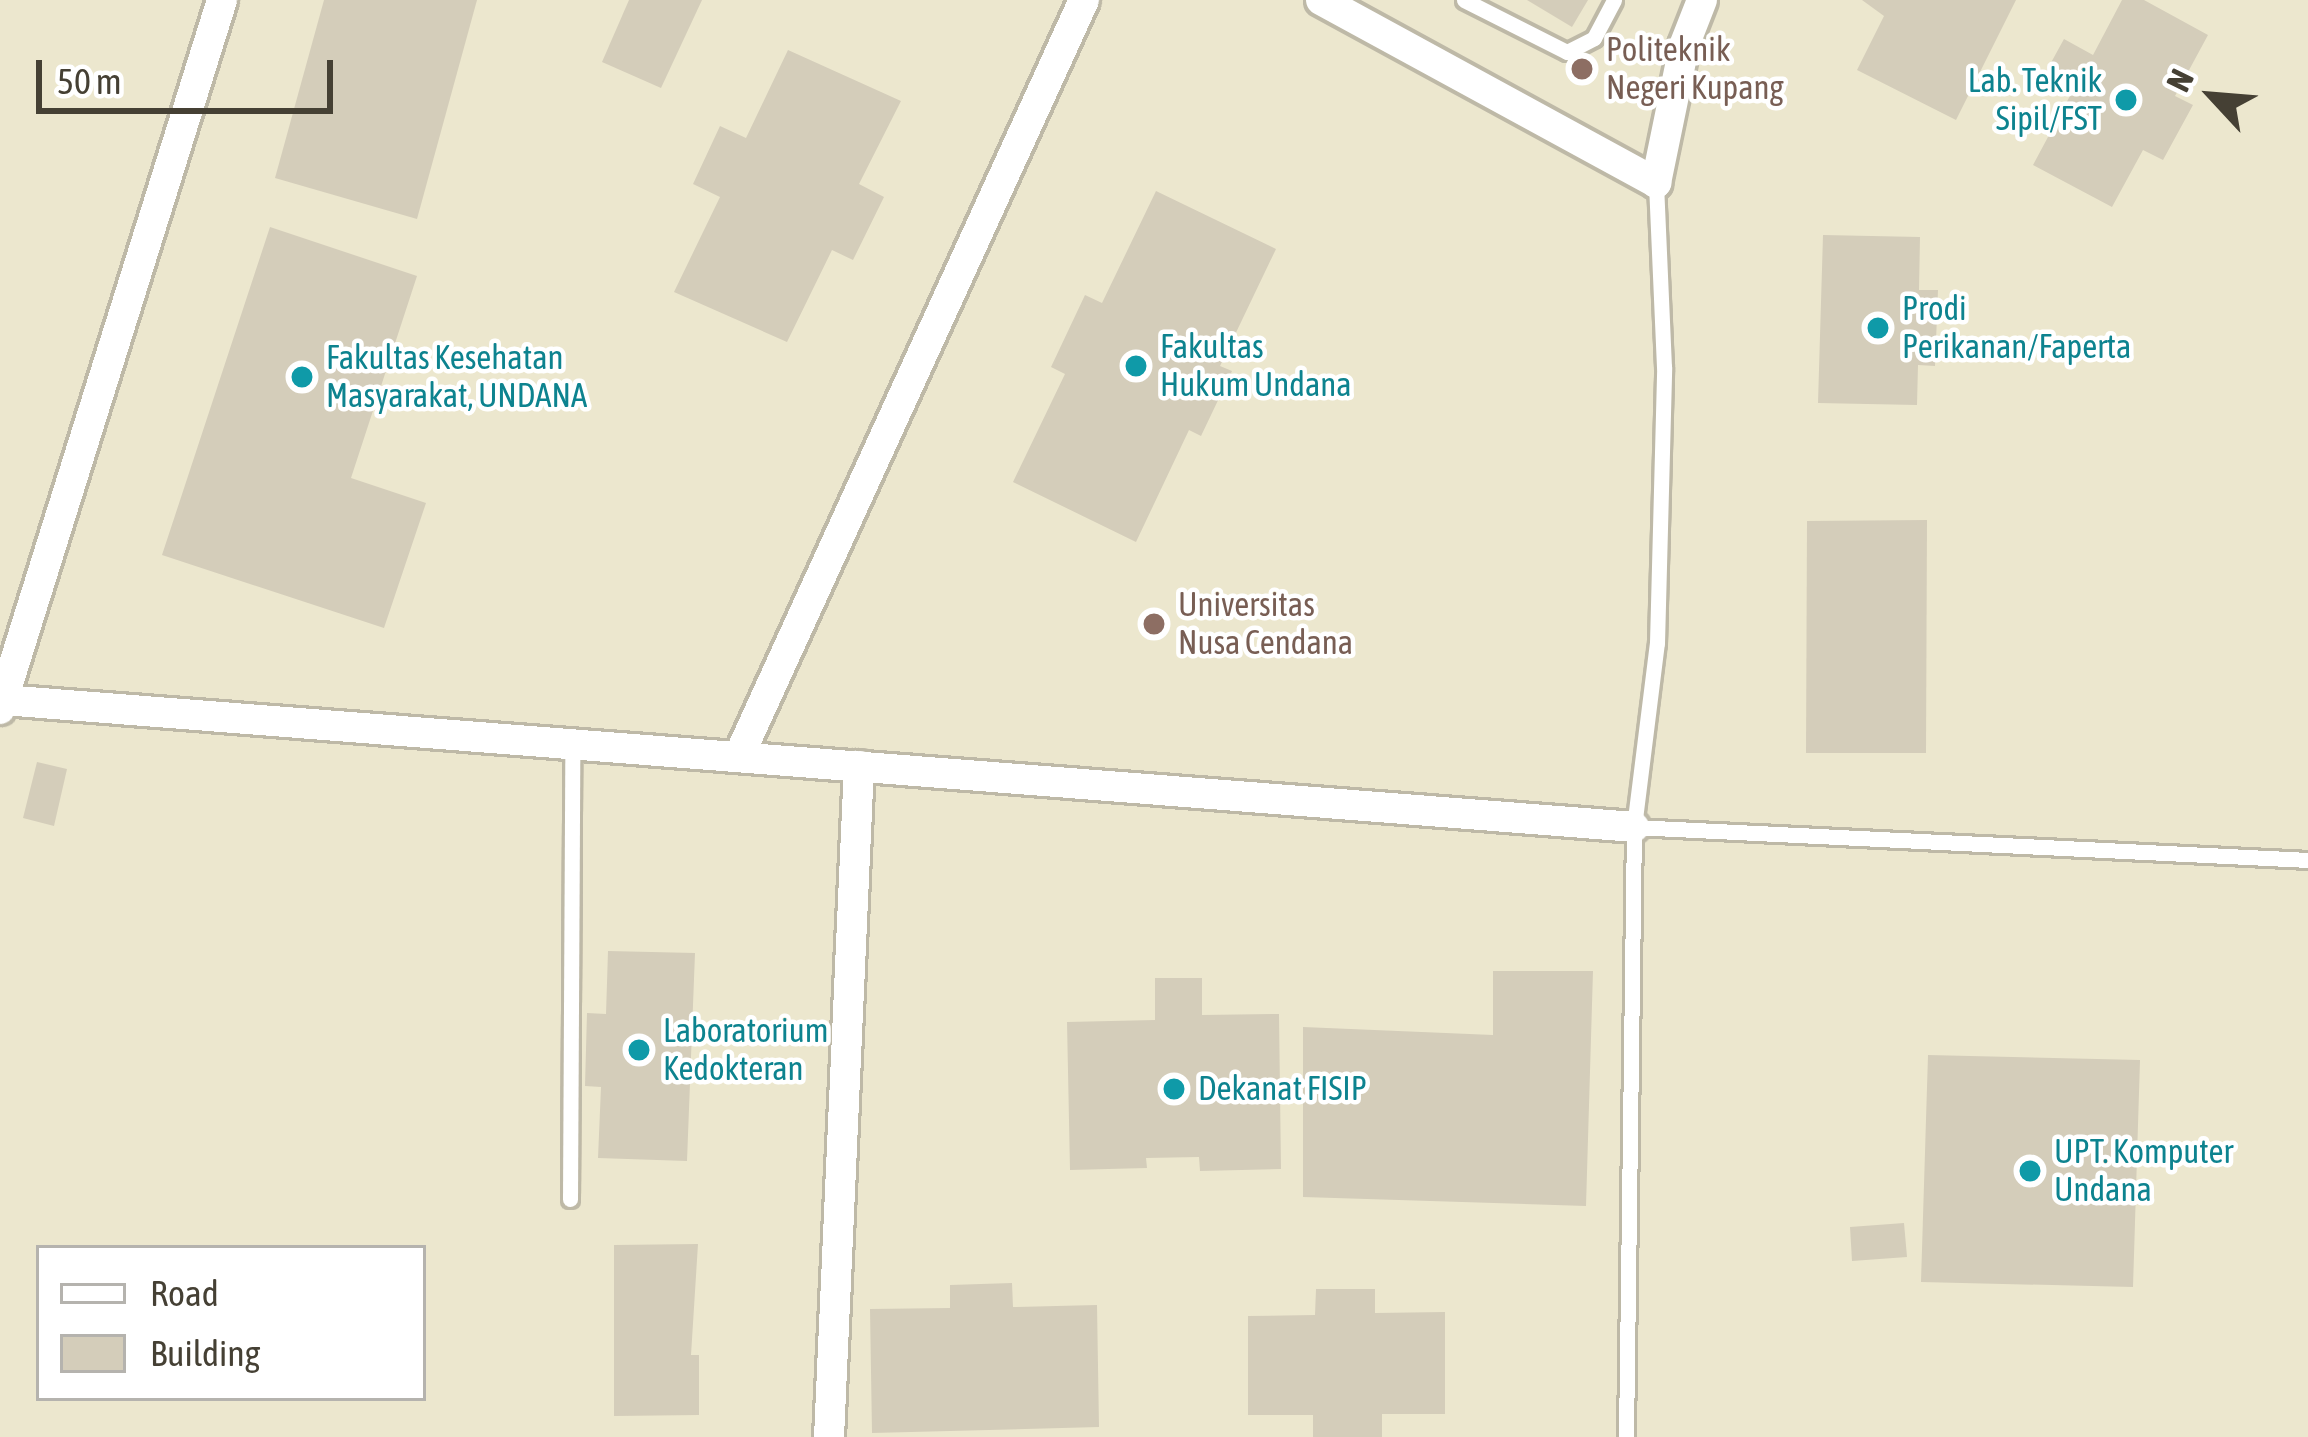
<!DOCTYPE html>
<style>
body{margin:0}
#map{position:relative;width:2308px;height:1437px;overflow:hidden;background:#f2f0e5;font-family:"Asap Condensed",sans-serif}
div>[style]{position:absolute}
.education>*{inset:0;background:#ece7ce}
.building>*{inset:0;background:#d4cdba}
.roads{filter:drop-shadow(3px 0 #beb9a7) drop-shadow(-3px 0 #beb9a7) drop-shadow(0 3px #beb9a7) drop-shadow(0 -3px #beb9a7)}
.lane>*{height:15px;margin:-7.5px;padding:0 7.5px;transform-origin:7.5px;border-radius:7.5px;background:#fff}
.street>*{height:30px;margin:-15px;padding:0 15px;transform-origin:15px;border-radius:15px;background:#fff}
.dots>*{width:33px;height:33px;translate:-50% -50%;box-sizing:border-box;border:6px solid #fff;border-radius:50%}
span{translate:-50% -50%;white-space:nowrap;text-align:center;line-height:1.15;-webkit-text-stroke:9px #fff;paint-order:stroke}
.education-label{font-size:33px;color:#785e54}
.left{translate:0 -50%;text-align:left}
.culture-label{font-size:33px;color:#0d838f}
.right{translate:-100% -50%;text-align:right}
.legend{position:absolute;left:36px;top:1245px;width:390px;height:156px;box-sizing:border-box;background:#fff;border:3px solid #b5b3ae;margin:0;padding:15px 21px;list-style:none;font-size:36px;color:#454034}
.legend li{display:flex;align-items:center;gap:24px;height:60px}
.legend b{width:60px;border:3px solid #b5b3ae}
.north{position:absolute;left:2152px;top:36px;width:120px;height:120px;-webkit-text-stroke:9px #fff;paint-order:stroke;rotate:296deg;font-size:33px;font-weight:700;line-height:48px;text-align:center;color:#454034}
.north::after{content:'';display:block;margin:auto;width:42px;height:54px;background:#454034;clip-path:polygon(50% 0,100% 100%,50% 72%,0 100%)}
.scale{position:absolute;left:36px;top:60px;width:297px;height:54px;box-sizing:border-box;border:6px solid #454034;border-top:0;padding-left:15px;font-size:36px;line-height:42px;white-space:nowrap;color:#454034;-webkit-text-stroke:9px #fff;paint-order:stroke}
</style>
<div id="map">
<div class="education">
<i style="clip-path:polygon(evenodd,0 0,2308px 0,2308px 1437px,0 1437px,0 0,39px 1248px,423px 1248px,423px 1398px,39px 1398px,39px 1248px)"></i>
</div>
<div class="building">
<i style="clip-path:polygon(324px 0,477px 0,417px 219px,275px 178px)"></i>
<i style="clip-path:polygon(629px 0,702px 0,661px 88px,602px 62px)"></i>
<i style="clip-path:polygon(1527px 0,1588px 0,1572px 27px)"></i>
<i style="clip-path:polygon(1862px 0,2016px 0,1956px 120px,1857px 70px,1884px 16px)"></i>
<i style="clip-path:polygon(2122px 0,2144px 0,2208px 35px,2175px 96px,2193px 105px,2163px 160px,2143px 150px,2112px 207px,2033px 165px,2071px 94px,2042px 79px,2064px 39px,2093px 55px)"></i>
<i style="clip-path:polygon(788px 50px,901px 101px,859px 184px,884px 197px,853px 260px,832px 250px,787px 342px,674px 292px,720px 197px,693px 184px,720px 126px,746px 138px)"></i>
<i style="clip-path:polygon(1156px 191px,1276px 249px,1220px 366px,1232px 371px,1201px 436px,1189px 430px,1136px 542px,1013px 482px,1065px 374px,1051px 367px,1085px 295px,1102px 303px)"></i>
<i style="clip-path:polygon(270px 227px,417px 276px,351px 478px,426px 503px,384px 628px,162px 555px)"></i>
<i style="clip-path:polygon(1823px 235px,1920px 237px,1919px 290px,1938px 290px,1935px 366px,1918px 365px,1917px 405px,1818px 403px)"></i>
<i style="clip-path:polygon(1927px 520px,1926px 753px,1806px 753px,1807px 521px)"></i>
<i style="clip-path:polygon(37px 762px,67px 769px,54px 826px,23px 818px)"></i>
<i style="clip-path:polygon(608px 951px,695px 953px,687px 1161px,598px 1158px,601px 1087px,585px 1086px,587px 1013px,606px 1014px)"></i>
<i style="clip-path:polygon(1493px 971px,1593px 971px,1586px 1206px,1303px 1197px,1303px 1027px,1493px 1035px)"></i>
<i style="clip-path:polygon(1155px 978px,1202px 978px,1202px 1015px,1279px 1014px,1281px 1169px,1200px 1171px,1199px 1157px,1146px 1158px,1147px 1168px,1070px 1170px,1067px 1022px,1155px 1020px)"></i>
<i style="clip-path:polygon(1928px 1055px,2140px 1060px,2133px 1287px,1921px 1282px)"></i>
<i style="clip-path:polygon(1904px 1223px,1907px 1257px,1852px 1261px,1850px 1227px)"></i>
<i style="clip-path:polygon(698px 1244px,691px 1355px,699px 1355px,699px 1415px,614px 1416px,614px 1245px)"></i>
<i style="clip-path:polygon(1012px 1283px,1013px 1307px,1097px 1305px,1099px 1427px,872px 1433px,870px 1309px,950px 1308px,950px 1285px)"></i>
<i style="clip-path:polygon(1316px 1289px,1375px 1289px,1375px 1313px,1445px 1312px,1445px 1414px,1382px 1414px,1382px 1437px,1313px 1437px,1313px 1415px,1248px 1415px,1248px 1316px,1315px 1315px)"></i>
</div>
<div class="roads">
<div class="lane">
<i style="left:1464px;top:0;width:115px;rotate:26.8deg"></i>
<i style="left:1567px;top:52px;width:30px;rotate:-27deg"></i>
<i style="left:1594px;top:38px;width:43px;rotate:-62.2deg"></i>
<i style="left:1634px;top:827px;width:675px;rotate:2.8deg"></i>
<i style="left:570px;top:1199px;width:453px;rotate:-89.7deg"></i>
<i style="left:1626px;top:1437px;width:610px;rotate:-89.25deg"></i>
<i style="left:1634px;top:827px;width:185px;rotate:-82.9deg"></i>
<i style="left:1657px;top:643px;width:276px;rotate:-88.5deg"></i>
<i style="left:1664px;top:367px;width:184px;rotate:-92.5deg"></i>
</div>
<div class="street">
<i style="left:1321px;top:0;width:382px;rotate:28.6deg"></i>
<i style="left:1656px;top:183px;width:140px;rotate:-78.4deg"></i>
<i style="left:1684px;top:46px;width:49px;rotate:-68.6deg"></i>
<i style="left:3px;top:700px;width:1636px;rotate:4.45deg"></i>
<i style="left:0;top:709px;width:743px;rotate:-72.61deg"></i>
<i style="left:739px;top:756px;width:831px;rotate:-65.47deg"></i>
<i style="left:829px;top:1437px;width:672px;rotate:-87.44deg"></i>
</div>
</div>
<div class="dots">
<i style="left:1582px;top:69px;background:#8d6e63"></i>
<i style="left:2126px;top:100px;background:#0f9aa8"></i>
<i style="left:1878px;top:328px;background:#0f9aa8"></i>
<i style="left:1136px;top:366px;background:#0f9aa8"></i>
<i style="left:302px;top:377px;background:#0f9aa8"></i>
<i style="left:1154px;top:624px;background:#8d6e63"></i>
<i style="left:639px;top:1050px;background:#0f9aa8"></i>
<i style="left:1174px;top:1089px;background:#0f9aa8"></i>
<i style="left:2030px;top:1171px;background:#0f9aa8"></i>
</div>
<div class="education-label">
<span class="left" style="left:1606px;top:69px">Politeknik<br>Negeri Kupang</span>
<span class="left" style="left:1178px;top:624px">Universitas<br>Nusa Cendana</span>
</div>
<div class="culture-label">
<span class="right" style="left:2102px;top:100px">Lab. Teknik<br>Sipil/FST</span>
<span class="left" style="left:1902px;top:328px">Prodi<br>Perikanan/Faperta</span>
<span class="left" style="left:1160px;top:366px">Fakultas<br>Hukum Undana</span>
<span class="left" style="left:326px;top:377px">Fakultas Kesehatan<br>Masyarakat, UNDANA</span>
<span class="left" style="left:663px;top:1050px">Laboratorium<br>Kedokteran</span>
<span class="left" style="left:1198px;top:1089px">Dekanat FISIP</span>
<span class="left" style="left:2054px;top:1171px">UPT. Komputer<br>Undana</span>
</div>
<ul class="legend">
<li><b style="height:15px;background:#fff"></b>Road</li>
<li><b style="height:33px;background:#d4cdba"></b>Building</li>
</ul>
<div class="north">N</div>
<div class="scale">50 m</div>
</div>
